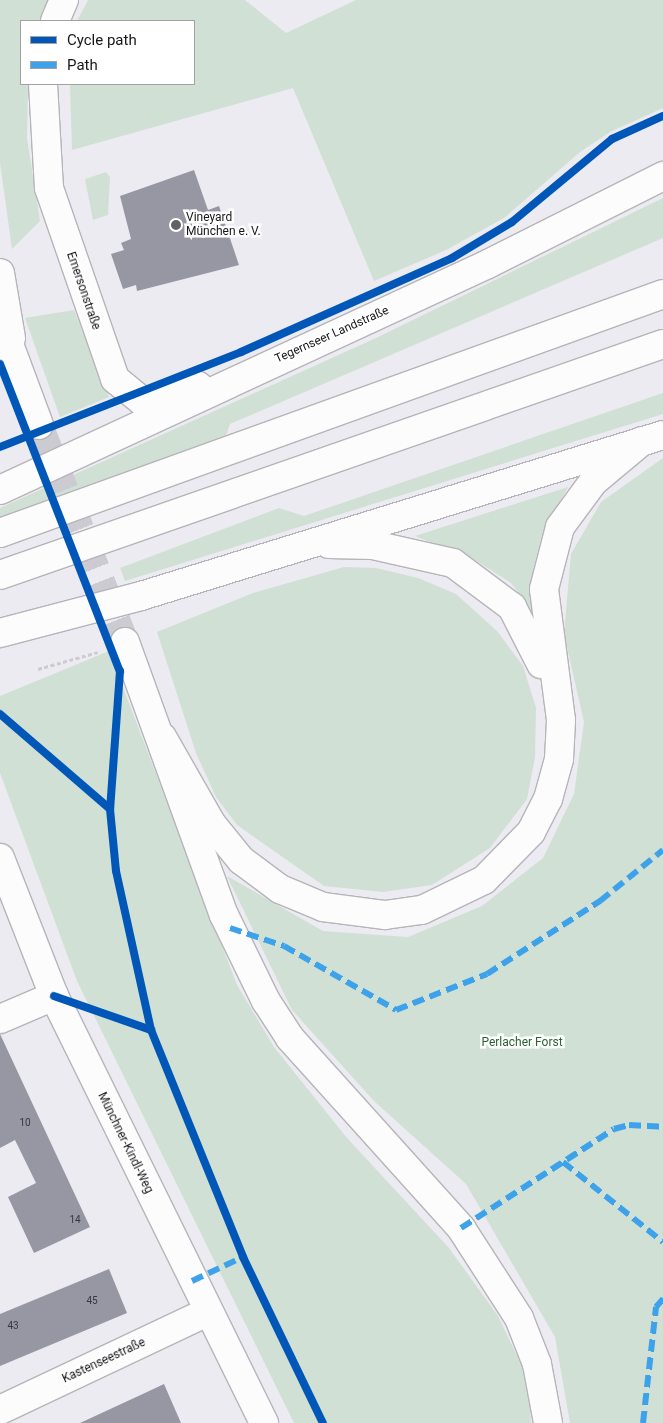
<!DOCTYPE html>
<meta charset="utf-8">
<style>
body{margin:0}
#map{position:relative;width:663px;height:1423px;overflow:hidden;background:#ebebf1;font-family:Roboto,sans-serif}
div>[style]{position:absolute}
.green>*{inset:0;background:#d1e0d4}
.building>*{inset:0;background:#9697a2}
.minor-tunnel>*{height:28px;margin-top:-14px;transform-origin:0;background:repeating-linear-gradient(90deg,#cbcbd1 0 28px,transparent 0 42px)}
.path>*{height:3px;margin-top:-1.5px;transform-origin:0;background:repeating-linear-gradient(90deg,#ccccce 0 4px,transparent 0 6.5px)}
.roads{filter:drop-shadow(1px 0 #b5b5b9) drop-shadow(-1px 0 #b5b5b9) drop-shadow(0 1px #b5b5b9) drop-shadow(0 -1px #b5b5b9)}
.minor>*{height:28px;margin:-14px;padding:0 14px;transform-origin:14px;border-radius:14px;background:#fcfcfd}
.major>*{height:28px;margin:-14px;padding:0 14px;transform-origin:14px;border-radius:14px;background:#fcfcfd}
.highway>*{height:28px;margin:-14px;padding:0 14px;transform-origin:14px;border-radius:14px;background:#fcfcfd}
.quiet>*{height:6px;margin-top:-3px;transform-origin:0;background:repeating-linear-gradient(90deg,#3da2ea 0 12px,transparent 0 18px)}
.cycleway>*{height:8px;margin:-4px;padding:0 4px;transform-origin:4px;border-radius:4px;background:#0057b8}
.dots>*{width:14px;height:14px;translate:-50% -50%;box-sizing:border-box;border:2px solid #fff;border-radius:50%}
span{translate:-50% -50%;white-space:nowrap;text-align:center;line-height:1.15;-webkit-text-stroke:5px #fff;paint-order:stroke}
.number-label{font-size:10px;color:#37373d}
.number-label span{-webkit-text-stroke-width:0}
.poi-label{font-size:12px;color:#17171b}
.left{translate:0 -50%;text-align:left}
.street-label{font-size:12px;color:#17171b}
.park-label{font-size:12px;color:#2a632f}
.legend{position:absolute;left:20px;top:20px;width:175px;height:65px;box-sizing:border-box;background:#fff;border:1px solid #a2a2a4;margin:0;padding:6px 9px;list-style:none;font-size:15px;color:#17171b}
.legend li{display:flex;align-items:center;gap:10px;height:25px}
.legend b{width:25px;border:1px solid #a2a2a4}
</style>
<div id="map">
<div class="green">
<i style="clip-path:polygon(0 0,48px 0,40px 21px,21px 21px,21px 84px,28px 84px,27px 138px,40px 221px,12px 249px,0 163px)"></i>
<i style="clip-path:polygon(88px 0,245px 0,286px 33px,356px 0,663px 0,663px 108px,610px 132px,580px 152px,504px 218px,446px 250px,374px 281px,293px 88px,72px 150px,70px 84px,194px 84px,194px 21px,77px 21px)"></i>
<i style="clip-path:polygon(106px 172px,110px 177px,108px 215px,93px 220px,85px 179px)"></i>
<i style="clip-path:polygon(663px 198px,663px 238px,230px 424px,224px 441px,0 519px,0 508px,376px 338px)"></i>
<i style="clip-path:polygon(74px 310px,109px 397px,60px 417px,25px 318px)"></i>
<i style="clip-path:polygon(663px 393px,663px 414px,125px 581px,120px 568px,279px 508px,304px 516px)"></i>
<i style="clip-path:polygon(663px 458px,663px 1423px,570px 1423px,555px 1337px,466px 1184px,374px 1101px,292px 1010px,227px 876px,323px 931px,408px 937px,482px 906px,543px 858px,574px 794px,584px 722px,564px 634px,571px 554px,601px 502px)"></i>
<i style="clip-path:polygon(568px 487px,542px 535px,533px 570px,532px 611px,511px 583px,475px 560px,415px 536px)"></i>
<i style="clip-path:polygon(344px 567px,376px 568px,418px 578px,456px 594px,497px 631px,523px 666px,536px 708px,535px 757px,527px 799px,490px 848px,432px 885px,383px 892px,324px 886px,237px 825px,216px 797px,196px 753px,157px 632px,253px 593px)"></i>
<i style="clip-path:polygon(109px 651px,237px 985px,274px 1047px,347px 1138px,449px 1248px,498px 1316px,528px 1379px,531px 1423px,294px 1423px,77px 981px,0 773px,0 696px)"></i>
</div>
<div class="building">
<i style="clip-path:polygon(194px 170px,208px 210px,219px 206px,239px 265px,137px 291px,136px 285px,123px 289px,111px 254px,124px 250px,121px 243px,131px 239px,120px 196px)"></i>
<i style="clip-path:polygon(0 1034px,90px 1227px,34px 1253px,8px 1197px,36px 1183px,15px 1140px,0 1148px)"></i>
<i style="clip-path:polygon(109px 1269px,127px 1313px,0 1366px,0 1314px)"></i>
<i style="clip-path:polygon(164px 1384px,181px 1423px,80px 1423px,147px 1392px)"></i>
</div>
<div class="minor-tunnel">
<i style="left:39px;top:425px;width:233px;rotate:68.4deg"></i>
</div>
<div class="path">
<i style="left:38px;top:669px;width:62px;rotate:-15.8deg"></i>
</div>
<div class="roads">
<div class="minor">
<i style="left:55px;top:21px;width:23px;rotate:-67deg"></i>
<i style="left:43px;top:84px;width:104px;rotate:86.7deg"></i>
<i style="left:49px;top:188px;width:202px;rotate:70.9deg"></i>
<i style="left:115px;top:379px;width:35px;rotate:39deg"></i>
<i style="left:142px;top:401px;width:15px"></i>
<i style="left:157px;top:401px;width:44px;rotate:-20.1deg"></i>
<i style="left:0;top:273px;width:66px;rotate:80.4deg"></i>
<i style="left:0;top:320px;width:112px;rotate:69.6deg"></i>
<i style="left:125px;top:642px;width:290px;rotate:70.1deg"></i>
<i style="left:224px;top:915px;width:96px;rotate:64deg"></i>
<i style="left:266px;top:1001px;width:44px;rotate:57deg"></i>
<i style="left:290px;top:1038px;width:256px;rotate:48deg"></i>
<i style="left:461px;top:1228px;width:107px;rotate:57.2deg"></i>
<i style="left:519px;top:1318px;width:49px;rotate:68.6deg"></i>
<i style="left:537px;top:1364px;width:60px;rotate:79.4deg"></i>
<i style="left:0;top:858px;width:148px;rotate:68.6deg"></i>
<i style="left:54px;top:996px;width:476px;rotate:63.8deg"></i>
<i style="left:0;top:1019px;width:59px;rotate:-23.1deg"></i>
<i style="left:0;top:1410px;width:229px;rotate:-25.3deg"></i>
</div>
<div class="major">
<i style="left:0;top:490px;width:538px;rotate:-24.85deg"></i>
<i style="left:488px;top:264px;width:196px;rotate:-26.7deg"></i>
<i style="left:329px;top:544px;width:44px;rotate:1.3deg"></i>
<i style="left:373px;top:545px;width:82px;rotate:12.7deg"></i>
<i style="left:453px;top:563px;width:74px;rotate:36.7deg"></i>
<i style="left:512px;top:607px;width:64px;rotate:63deg"></i>
<i style="left:0;top:633px;width:146px;rotate:-14.7deg"></i>
<i style="left:141px;top:596px;width:546px;rotate:-17.14deg"></i>
<i style="left:162px;top:737px;width:99px;rotate:60.3deg"></i>
<i style="left:211px;top:823px;width:48px;rotate:51deg"></i>
<i style="left:241px;top:860px;width:49px;rotate:36.6deg"></i>
<i style="left:280px;top:889px;width:47px;rotate:22.7deg"></i>
<i style="left:323px;top:907px;width:63px;rotate:7.4deg"></i>
<i style="left:385px;top:915px;width:37px;rotate:-8deg"></i>
<i style="left:422px;top:910px;width:69px;rotate:-25.8deg"></i>
<i style="left:484px;top:880px;width:67px;rotate:-45.6deg"></i>
<i style="left:531px;top:832px;width:37px;rotate:-63deg"></i>
<i style="left:548px;top:799px;width:41px;rotate:-74.6deg"></i>
<i style="left:559px;top:759px;width:39px;rotate:-87deg"></i>
<i style="left:561px;top:720px;width:132px;rotate:-97.4deg"></i>
<i style="left:544px;top:589px;width:64px;rotate:-75.5deg"></i>
<i style="left:560px;top:527px;width:56px;rotate:-53.7deg"></i>
<i style="left:593px;top:482px;width:64px;rotate:-39.9deg"></i>
</div>
<div class="highway">
<i style="left:0;top:533px;width:705px;rotate:-19.82deg"></i>
<i style="left:0;top:575px;width:702px;rotate:-19.21deg"></i>
</div>
</div>
<div class="quiet">
<i style="left:230px;top:928px;width:57px;rotate:18.4deg"></i>
<i style="left:284px;top:946px;width:129px;rotate:29.7deg"></i>
<i style="left:396px;top:1010px;width:98px;rotate:-21.6deg"></i>
<i style="left:487px;top:974px;width:135px;rotate:-32.9deg"></i>
<i style="left:600px;top:901px;width:81px;rotate:-39deg"></i>
<i style="left:563px;top:1162px;width:128px;rotate:38.7deg"></i>
<i style="left:461px;top:1228px;width:182px;rotate:-32.9deg"></i>
<i style="left:614px;top:1129px;width:16px;rotate:-15deg"></i>
<i style="left:629px;top:1125px;width:34px;rotate:3deg"></i>
<i style="left:192px;top:1281px;width:56px;rotate:-25.2deg"></i>
<i style="left:643px;top:1423px;width:117px;rotate:-83.6deg"></i>
<i style="left:656px;top:1307px;width:11px;rotate:-49deg"></i>
</div>
<div class="cycleway">
<i style="left:0;top:364px;width:330px;rotate:68.7deg"></i>
<i style="left:120px;top:671px;width:138px;rotate:94.1deg"></i>
<i style="left:110px;top:809px;width:62px;rotate:84.5deg"></i>
<i style="left:116px;top:871px;width:163px;rotate:77.6deg"></i>
<i style="left:151px;top:1030px;width:245px;rotate:67.9deg"></i>
<i style="left:243px;top:1257px;width:184px;rotate:64.3deg"></i>
<i style="left:0;top:447px;width:259px;rotate:-21.5deg"></i>
<i style="left:241px;top:352px;width:231px;rotate:-24deg"></i>
<i style="left:452px;top:258px;width:70px;rotate:-31deg"></i>
<i style="left:512px;top:222px;width:130px;rotate:-39.7deg"></i>
<i style="left:612px;top:139px;width:56px;rotate:-24.3deg"></i>
<i style="left:0;top:714px;width:145px;rotate:40.8deg"></i>
<i style="left:54px;top:996px;width:103px;rotate:19.3deg"></i>
</div>
<div class="dots">
<i style="left:176px;top:225px;background:#616166"></i>
</div>
<div class="number-label">
<span style="left:25px;top:1123px">10</span>
<span style="left:75px;top:1220px">14</span>
<span style="left:92px;top:1301px">45</span>
<span style="left:13px;top:1326px">43</span>
</div>
<div class="poi-label">
<span class="left" style="left:186px;top:225px">Vineyard<br>München e. V.</span>
</div>
<div class="street-label">
<span style="left:83px;top:291px;rotate:71deg">Emersonstraße</span>
<span style="left:332px;top:335px;rotate:-24deg">Tegernseer Landstraße</span>
<span style="left:125px;top:1143px;rotate:64deg">Münchner-Kindl-Weg</span>
<span style="left:104px;top:1361px;rotate:-25deg">Kastenseestraße</span>
</div>
<div class="park-label">
<span style="left:522px;top:1043px">Perlacher Forst</span>
</div>
<ul class="legend">
<li><b style="height:6px;background:#0057b8"></b>Cycle path</li>
<li><b style="height:6px;background:#3da2ea"></b>Path</li>
</ul>
</div>
